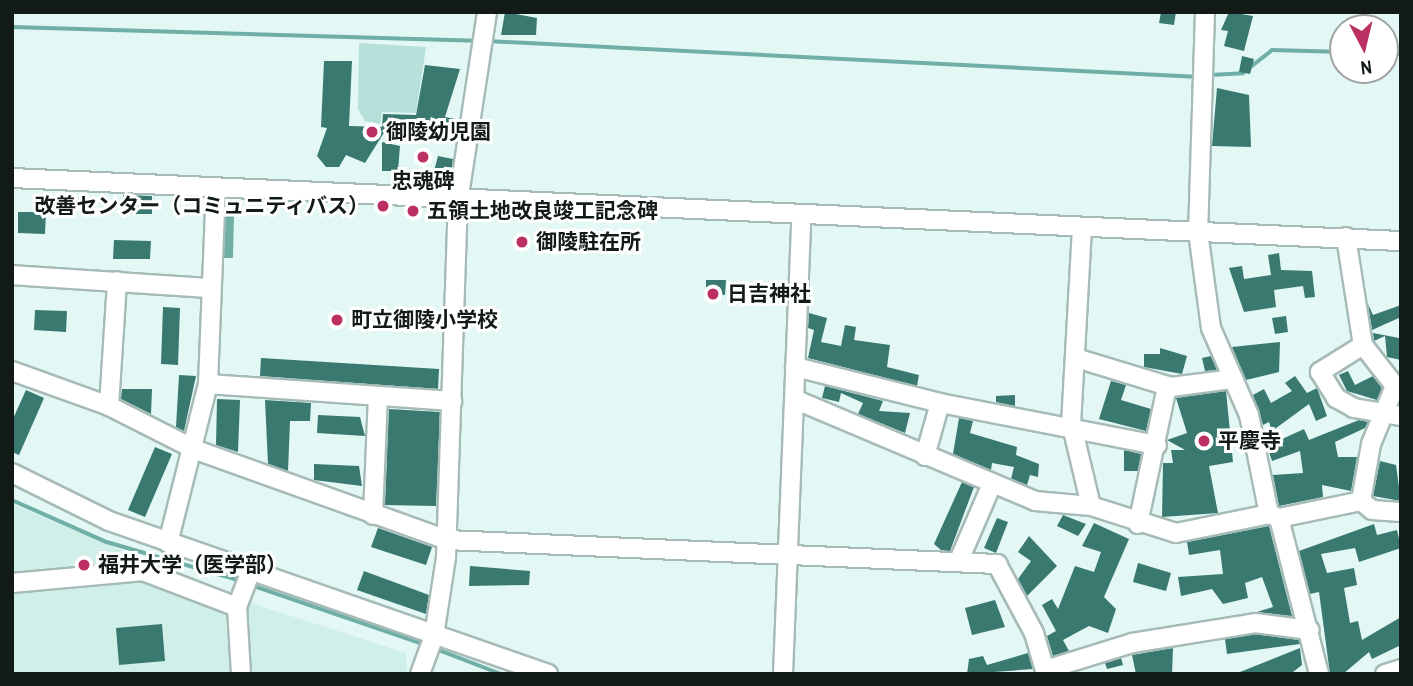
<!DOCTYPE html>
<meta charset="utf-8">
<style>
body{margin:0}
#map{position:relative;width:1413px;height:686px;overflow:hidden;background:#e3f8f4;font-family:"Archivo Narrow","Noto Sans JP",sans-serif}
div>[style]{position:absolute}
.built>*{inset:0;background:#d0efe9}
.green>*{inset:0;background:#b6e0d9}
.water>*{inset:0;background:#6fafa6}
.stream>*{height:3.5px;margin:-1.75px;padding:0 1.75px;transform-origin:1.75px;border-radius:1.75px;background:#6fafa6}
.building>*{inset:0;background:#397970}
.roads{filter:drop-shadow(2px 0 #a6bbb7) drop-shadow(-2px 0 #a6bbb7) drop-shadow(0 2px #a6bbb7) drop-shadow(0 -2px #a6bbb7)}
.minor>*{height:18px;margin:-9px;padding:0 9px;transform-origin:9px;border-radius:9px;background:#fff}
.dots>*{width:19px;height:19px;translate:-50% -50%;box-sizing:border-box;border:4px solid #fff;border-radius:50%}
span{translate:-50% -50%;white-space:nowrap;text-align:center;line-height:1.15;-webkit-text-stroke:6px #fff;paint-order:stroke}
.poi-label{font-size:21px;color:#131b19;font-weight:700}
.left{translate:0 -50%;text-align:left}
.right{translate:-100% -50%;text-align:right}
.frame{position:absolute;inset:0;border:14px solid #131b19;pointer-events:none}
.north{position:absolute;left:1329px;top:14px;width:70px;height:70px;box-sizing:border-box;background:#fff;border:2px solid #a1a4a3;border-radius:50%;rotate:173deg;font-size:19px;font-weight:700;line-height:28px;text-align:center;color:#131b19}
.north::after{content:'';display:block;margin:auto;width:24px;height:32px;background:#bb2f62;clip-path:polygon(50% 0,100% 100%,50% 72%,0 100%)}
</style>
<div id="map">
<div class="built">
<i style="clip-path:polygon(12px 504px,251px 603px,406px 653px,407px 674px,12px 674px)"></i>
</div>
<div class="green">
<i style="clip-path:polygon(359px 43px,426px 47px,416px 113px,382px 112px,380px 124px,365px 121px,358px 109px)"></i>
</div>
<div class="water">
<i style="clip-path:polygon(219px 213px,234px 214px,233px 258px,218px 258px)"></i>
</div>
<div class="stream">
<i style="left:12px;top:27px;width:463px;rotate:1.7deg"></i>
<i style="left:487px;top:41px;width:713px;rotate:2.89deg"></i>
<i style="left:1385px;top:54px;width:16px"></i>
<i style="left:1210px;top:75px;width:33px;rotate:-3deg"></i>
<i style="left:1243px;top:73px;width:37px;rotate:-38deg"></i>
<i style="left:1272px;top:50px;width:71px;rotate:1.6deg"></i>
<i style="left:12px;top:500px;width:104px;rotate:23.9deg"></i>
<i style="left:107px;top:542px;width:140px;rotate:16.2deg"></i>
<i style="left:251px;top:585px;width:185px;rotate:18.9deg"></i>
<i style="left:436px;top:649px;width:70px;rotate:21deg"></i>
</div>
<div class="building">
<i style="clip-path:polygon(505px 12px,537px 18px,536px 35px,501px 35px)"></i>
<i style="clip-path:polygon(1161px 12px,1176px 12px,1174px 25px,1159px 23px)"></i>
<i style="clip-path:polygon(1229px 12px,1253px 16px,1244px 51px,1224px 46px,1228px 31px,1221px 30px)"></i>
<i style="clip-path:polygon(1242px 56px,1254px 59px,1250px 74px,1239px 72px)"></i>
<i style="clip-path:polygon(324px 61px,352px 61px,349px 126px,382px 127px,383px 114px,416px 115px,425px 65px,460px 69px,445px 117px,455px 119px,452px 140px,385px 131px,365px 163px,346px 155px,339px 167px,326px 167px,317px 156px,327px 128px,321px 127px)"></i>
<i style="clip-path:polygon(1217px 88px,1249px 95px,1251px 147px,1212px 146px)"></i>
<i style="clip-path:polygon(382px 142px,400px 146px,398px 171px,382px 171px)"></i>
<i style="clip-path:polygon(438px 156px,453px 159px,450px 180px,433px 175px)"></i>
<i style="clip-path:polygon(123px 195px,152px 196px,152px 214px,124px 214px)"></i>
<i style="clip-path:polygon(18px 212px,46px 212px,45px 234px,18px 233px)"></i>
<i style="clip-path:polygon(114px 240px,151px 241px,150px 259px,113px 259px)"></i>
<i style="clip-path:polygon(1279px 253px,1281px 270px,1312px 271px,1315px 297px,1305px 298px,1303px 286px,1274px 290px,1276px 307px,1244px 312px,1229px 268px,1242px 266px,1244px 279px,1271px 275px,1268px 255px)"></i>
<i style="clip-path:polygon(706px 280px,726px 280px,725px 295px,706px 294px)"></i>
<i style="clip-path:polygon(1368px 304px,1373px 315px,1401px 305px,1401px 317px,1372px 330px)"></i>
<i style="clip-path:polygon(163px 307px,180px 308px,178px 365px,161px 364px)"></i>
<i style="clip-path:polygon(35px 310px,67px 311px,66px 332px,34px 330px)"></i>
<i style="clip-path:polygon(809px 313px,827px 318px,821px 342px,841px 346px,845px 325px,856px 327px,854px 340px,890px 345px,887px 367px,919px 375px,917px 386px,808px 358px,814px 330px,808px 328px)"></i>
<i style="clip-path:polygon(1286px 316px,1288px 332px,1275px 334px,1272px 318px)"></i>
<i style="clip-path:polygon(1373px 333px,1399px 338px,1401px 360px,1387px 357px,1385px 336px,1374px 341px)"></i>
<i style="clip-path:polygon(1280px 342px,1279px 372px,1246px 380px,1232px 347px)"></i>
<i style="clip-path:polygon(1160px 348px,1187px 356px,1182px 374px,1144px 367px,1144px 354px,1160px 354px)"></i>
<i style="clip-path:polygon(1211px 356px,1217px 370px,1205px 371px,1202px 358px)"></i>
<i style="clip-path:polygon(261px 358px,439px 369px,438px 389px,260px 376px)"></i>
<i style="clip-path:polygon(1348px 371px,1355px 385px,1373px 376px,1382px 388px,1377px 400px,1347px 391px,1339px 375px)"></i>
<i style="clip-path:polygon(179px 375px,196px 376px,184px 431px,176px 427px)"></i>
<i style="clip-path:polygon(1295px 376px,1307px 393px,1317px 388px,1327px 416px,1316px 421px,1309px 404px,1272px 431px,1269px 422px,1263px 425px,1253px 395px,1264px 389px,1271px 403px,1292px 391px,1285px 383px)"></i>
<i style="clip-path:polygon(1111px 381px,1126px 385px,1121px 400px,1151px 409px,1146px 431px,1099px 419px)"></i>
<i style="clip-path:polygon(825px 386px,883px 401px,879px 411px,910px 413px,905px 433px,858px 414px,863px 403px,841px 393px,839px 402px,822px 398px)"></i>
<i style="clip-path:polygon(122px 389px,152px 389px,151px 414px,121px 399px)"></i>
<i style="clip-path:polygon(26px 390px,44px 398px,19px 455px,12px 452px,12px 421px)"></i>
<i style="clip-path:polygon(1226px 391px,1233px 462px,1209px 466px,1218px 513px,1162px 517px,1163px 463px,1173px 463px,1171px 450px,1185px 450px,1167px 440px,1187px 433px,1176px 398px)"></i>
<i style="clip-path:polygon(1015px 395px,1015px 406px,996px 402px,996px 396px)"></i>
<i style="clip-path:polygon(217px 399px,240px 400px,238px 452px,216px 445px)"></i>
<i style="clip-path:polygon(265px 400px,311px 403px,310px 421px,290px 421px,288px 471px,268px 464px)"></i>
<i style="clip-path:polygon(389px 409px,440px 412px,436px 506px,385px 505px)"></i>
<i style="clip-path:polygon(318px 415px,360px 417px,365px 436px,317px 433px)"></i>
<i style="clip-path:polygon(959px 418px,973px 421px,970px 433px,1017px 447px,1016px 455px,1039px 464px,1038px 477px,1030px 475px,1027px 485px,1011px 479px,1014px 467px,992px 463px,991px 470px,953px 454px)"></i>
<i style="clip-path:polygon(1359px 420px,1368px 422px,1365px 428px,1335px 442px,1338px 457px,1357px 457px,1351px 491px,1322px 485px,1323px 497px,1279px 506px,1273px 475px,1303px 473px,1300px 451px,1272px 461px,1267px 446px,1304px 429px,1309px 440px)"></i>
<i style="clip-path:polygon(155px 447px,172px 454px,145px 517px,128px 510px)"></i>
<i style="clip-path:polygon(1124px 450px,1141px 454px,1138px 471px,1124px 471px)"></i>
<i style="clip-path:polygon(1380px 461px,1396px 465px,1401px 501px,1373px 496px)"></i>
<i style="clip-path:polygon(314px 464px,359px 466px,362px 486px,314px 480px)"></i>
<i style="clip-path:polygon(962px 482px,974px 487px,950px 551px,941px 550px,934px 544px)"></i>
<i style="clip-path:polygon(1063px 515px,1086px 524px,1078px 536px,1057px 526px)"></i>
<i style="clip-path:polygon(997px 518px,1008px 522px,996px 553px,984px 548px)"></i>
<i style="clip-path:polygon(1094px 523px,1129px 539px,1104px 597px,1116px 609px,1108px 633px,1089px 626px,1063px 640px,1069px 651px,1053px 656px,1047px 636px,1056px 631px,1042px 605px,1052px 599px,1058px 609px,1075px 566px,1094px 572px,1101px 552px,1082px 546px)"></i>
<i style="clip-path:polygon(1374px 524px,1377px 535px,1397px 530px,1401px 548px,1359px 562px,1355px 548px,1321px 554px,1327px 573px,1354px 568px,1357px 585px,1344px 588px,1350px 623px,1358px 621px,1362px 640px,1401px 617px,1401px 645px,1372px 659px,1369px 652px,1343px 674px,1330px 674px,1319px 592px,1310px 594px,1299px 551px)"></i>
<i style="clip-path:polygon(1269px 526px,1292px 616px,1257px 612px,1273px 607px,1262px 577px,1245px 583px,1248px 598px,1223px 604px,1212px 589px,1181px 596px,1178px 577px,1223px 574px,1220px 550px,1189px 555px,1187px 542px)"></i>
<i style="clip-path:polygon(378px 528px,432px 547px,426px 565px,371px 547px)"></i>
<i style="clip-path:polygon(1029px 536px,1057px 566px,1027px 596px,1018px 579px,1031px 561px,1018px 552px)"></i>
<i style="clip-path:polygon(1138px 563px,1171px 573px,1166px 591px,1133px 582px)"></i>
<i style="clip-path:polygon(470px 566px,530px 571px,529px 585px,469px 586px)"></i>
<i style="clip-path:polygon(364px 571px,429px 595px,426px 614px,357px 590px)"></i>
<i style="clip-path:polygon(995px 600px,1005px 627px,972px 635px,965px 608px)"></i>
<i style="clip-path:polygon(162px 624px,165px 661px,119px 665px,116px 628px)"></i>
<i style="clip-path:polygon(1255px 634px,1299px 640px,1300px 644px,1227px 654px,1225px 639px)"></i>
<i style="clip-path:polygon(1173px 648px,1172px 674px,1136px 674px,1132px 655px)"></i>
<i style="clip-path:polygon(1300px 648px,1302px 665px,1293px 672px,1235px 674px)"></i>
<i style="clip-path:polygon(1028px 653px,1033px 669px,967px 674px,969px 659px,983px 656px,987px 665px)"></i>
<i style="clip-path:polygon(1121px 658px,1123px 665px,1107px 669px,1105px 663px)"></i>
</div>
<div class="roads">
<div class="minor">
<i style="left:1205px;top:12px;width:220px;rotate:91.8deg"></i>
<i style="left:1198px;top:232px;width:97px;rotate:82.3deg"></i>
<i style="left:1211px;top:328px;width:95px;rotate:66.4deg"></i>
<i style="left:1249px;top:415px;width:101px;rotate:78.6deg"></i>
<i style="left:12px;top:178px;width:1390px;rotate:2.6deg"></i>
<i style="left:1082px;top:228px;width:194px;rotate:93.2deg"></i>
<i style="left:1071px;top:422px;width:86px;rotate:76.6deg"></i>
<i style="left:1346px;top:237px;width:109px;rotate:81.1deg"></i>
<i style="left:1363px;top:345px;width:51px;rotate:147.9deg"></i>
<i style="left:1320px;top:372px;width:31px;rotate:58deg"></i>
<i style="left:1336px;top:398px;width:21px;rotate:29deg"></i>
<i style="left:1354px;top:408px;width:48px;rotate:9.7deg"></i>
<i style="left:12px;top:275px;width:195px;rotate:3.8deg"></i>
<i style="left:1076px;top:358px;width:99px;rotate:17deg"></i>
<i style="left:1171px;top:387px;width:63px;rotate:-7.4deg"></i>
<i style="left:795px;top:367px;width:149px;rotate:13.9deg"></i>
<i style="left:940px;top:403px;width:221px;rotate:11deg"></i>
<i style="left:12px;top:371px;width:103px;rotate:19.8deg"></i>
<i style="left:109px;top:406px;width:97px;rotate:26.8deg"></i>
<i style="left:196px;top:450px;width:267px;rotate:19.7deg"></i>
<i style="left:447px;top:540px;width:551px;rotate:2.5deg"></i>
<i style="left:997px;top:564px;width:78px;rotate:61.8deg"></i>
<i style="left:1034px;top:633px;width:43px;rotate:73.7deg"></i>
<i style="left:208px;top:384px;width:245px;rotate:4deg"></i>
<i style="left:794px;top:399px;width:262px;rotate:22.9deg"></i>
<i style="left:1035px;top:501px;width:56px;rotate:5.1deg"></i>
<i style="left:1091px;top:506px;width:89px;rotate:17.6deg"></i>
<i style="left:1176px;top:533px;width:95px;rotate:-11.5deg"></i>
<i style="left:1269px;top:514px;width:11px;rotate:22deg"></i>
<i style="left:1279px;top:518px;width:161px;rotate:75.6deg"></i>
<i style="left:109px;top:406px;width:125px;rotate:-86.3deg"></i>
<i style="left:925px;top:456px;width:55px;rotate:-74.2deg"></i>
<i style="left:12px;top:473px;width:108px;rotate:26.3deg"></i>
<i style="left:109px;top:521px;width:465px;rotate:19.2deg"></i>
<i style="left:1361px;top:501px;width:14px;rotate:39deg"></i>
<i style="left:1372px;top:510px;width:29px;rotate:4deg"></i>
<i style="left:373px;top:515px;width:119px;rotate:-87.6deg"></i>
<i style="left:1279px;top:518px;width:84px;rotate:-11.7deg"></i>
<i style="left:1361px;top:501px;width:58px;rotate:-80deg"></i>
<i style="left:1371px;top:444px;width:63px;rotate:-67.5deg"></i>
<i style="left:1395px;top:386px;width:52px;rotate:-128deg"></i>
<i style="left:1138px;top:524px;width:141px;rotate:-78.1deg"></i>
<i style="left:168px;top:543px;width:164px;rotate:-75.9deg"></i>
<i style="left:208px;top:384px;width:195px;rotate:-87.7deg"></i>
<i style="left:960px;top:558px;width:81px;rotate:-66.6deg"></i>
<i style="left:12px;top:583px;width:132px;rotate:-5.2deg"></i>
<i style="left:143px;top:571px;width:101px;rotate:21deg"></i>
<i style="left:1045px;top:670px;width:91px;rotate:-17.2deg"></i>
<i style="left:1132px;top:643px;width:125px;rotate:-9.2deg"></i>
<i style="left:1255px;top:623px;width:55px;rotate:7.3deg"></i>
<i style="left:241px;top:674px;width:67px;rotate:-93.4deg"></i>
<i style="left:237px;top:607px;width:36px;rotate:-69deg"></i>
<i style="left:420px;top:674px;width:40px;rotate:-69.8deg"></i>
<i style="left:434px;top:636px;width:79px;rotate:-81.3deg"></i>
<i style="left:446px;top:558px;width:356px;rotate:-88.1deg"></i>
<i style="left:458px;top:202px;width:192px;rotate:-81.3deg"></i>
<i style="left:783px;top:674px;width:458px;rotate:-87.7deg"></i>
<i style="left:1385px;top:674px;width:17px;rotate:-17deg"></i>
</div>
</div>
<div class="dots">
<i style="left:372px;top:132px;background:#bb2f62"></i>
<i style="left:423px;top:157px;background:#bb2f62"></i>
<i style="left:383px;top:206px;background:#bb2f62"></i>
<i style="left:413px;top:211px;background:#bb2f62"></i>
<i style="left:522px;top:242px;background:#bb2f62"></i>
<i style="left:713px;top:294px;background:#bb2f62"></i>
<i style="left:337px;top:320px;background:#bb2f62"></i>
<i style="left:1204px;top:441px;background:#bb2f62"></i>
<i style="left:84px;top:565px;background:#bb2f62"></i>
</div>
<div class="poi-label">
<span class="left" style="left:386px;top:132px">御陵幼児園</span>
<span style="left:423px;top:181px">忠魂碑</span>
<span class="right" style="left:369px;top:206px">改善センター（コミュニティバス）</span>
<span class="left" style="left:427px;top:211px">五領土地改良竣工記念碑</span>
<span class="left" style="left:536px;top:242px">御陵駐在所</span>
<span class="left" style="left:727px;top:294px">日吉神社</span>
<span class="left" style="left:351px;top:320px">町立御陵小学校</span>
<span class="left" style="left:1218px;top:441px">平慶寺</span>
<span class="left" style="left:98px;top:565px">福井大学（医学部）</span>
</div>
<div class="frame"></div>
<div class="north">N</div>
</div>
